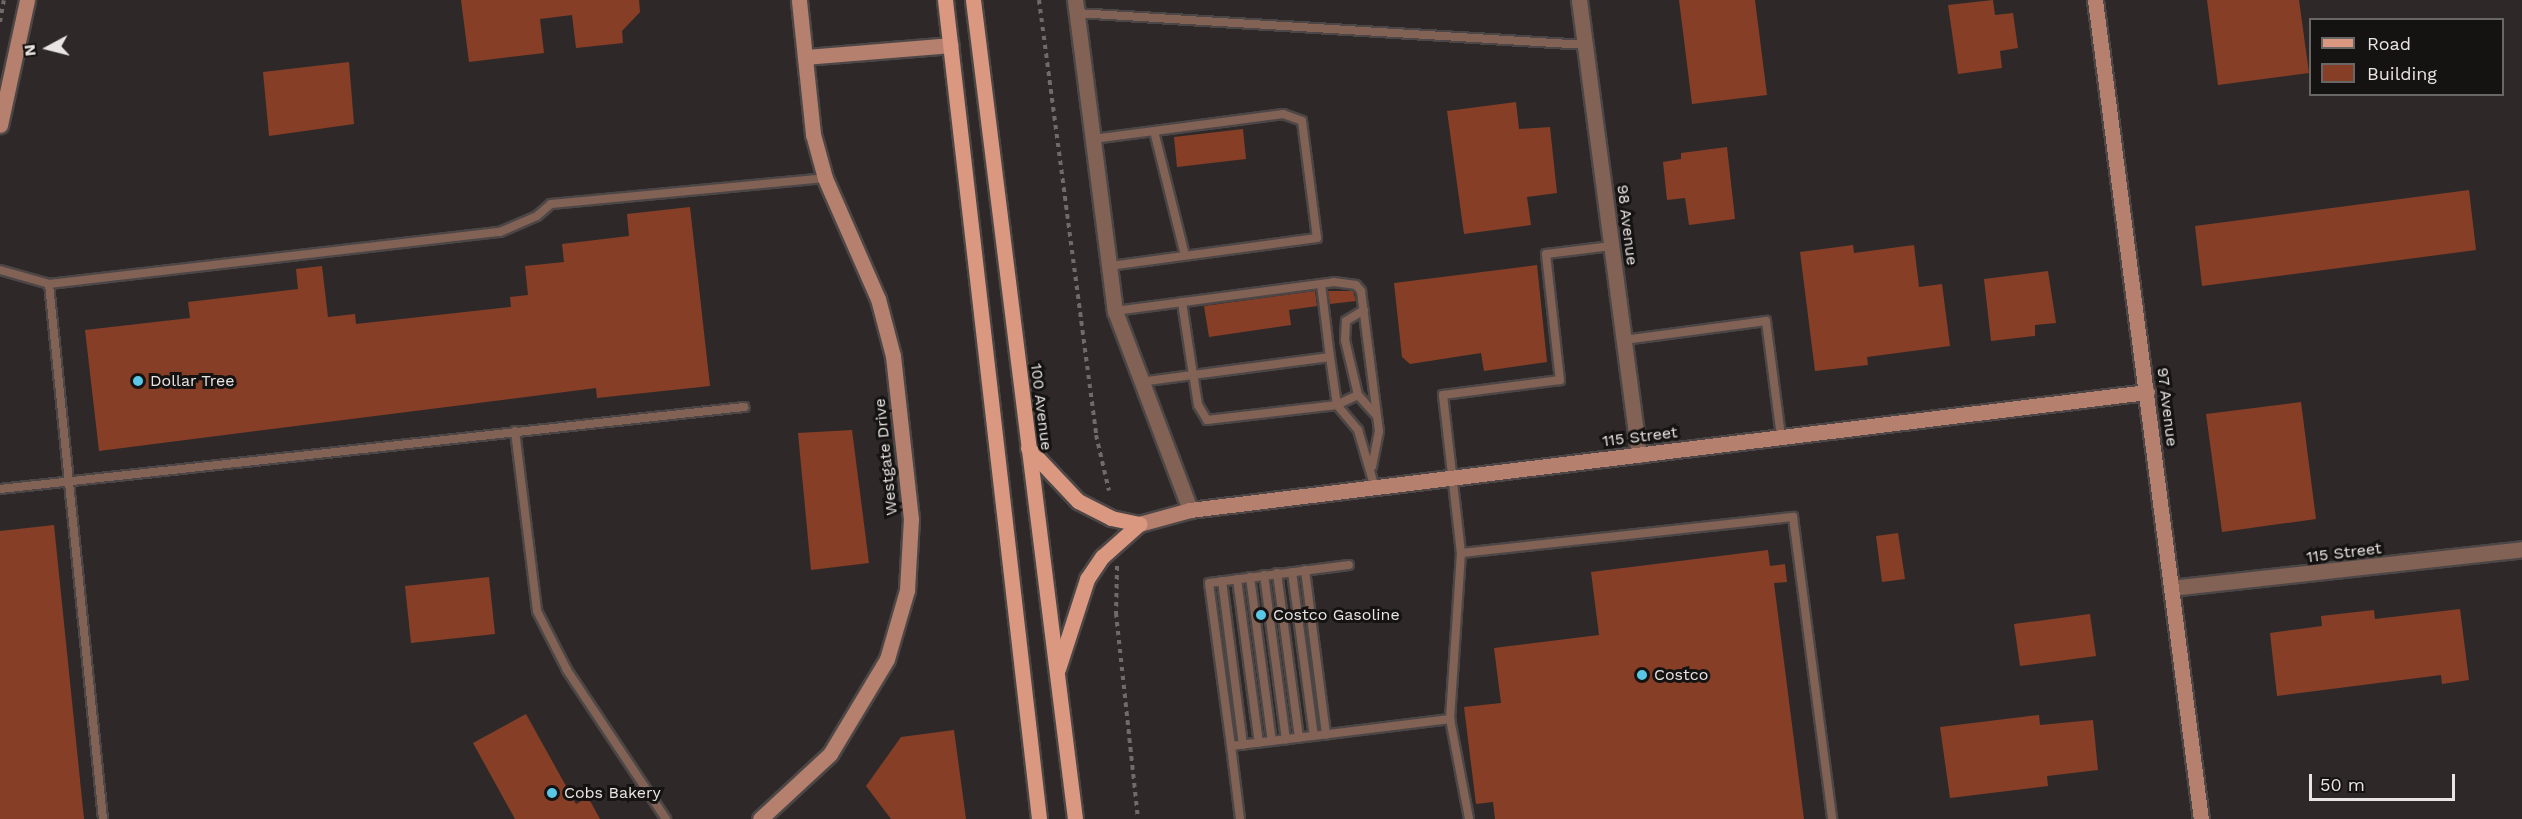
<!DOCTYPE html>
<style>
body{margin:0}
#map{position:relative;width:2522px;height:819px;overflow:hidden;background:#2e2928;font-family:"Work Sans",sans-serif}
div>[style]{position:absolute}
.building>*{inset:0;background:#863f26}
.path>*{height:4px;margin-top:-2px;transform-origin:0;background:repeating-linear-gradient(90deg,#6f6b6a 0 4.5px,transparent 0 9px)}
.roads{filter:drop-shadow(2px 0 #4c4746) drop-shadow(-2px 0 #4c4746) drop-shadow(0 2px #4c4746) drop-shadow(0 -2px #4c4746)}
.lane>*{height:8px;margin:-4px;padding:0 4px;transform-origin:4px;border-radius:4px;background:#836256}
.street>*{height:15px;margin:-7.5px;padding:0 7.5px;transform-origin:7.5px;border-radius:7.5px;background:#836256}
.secondary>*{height:15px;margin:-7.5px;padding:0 7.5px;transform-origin:7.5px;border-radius:7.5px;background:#b5806e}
.primary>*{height:15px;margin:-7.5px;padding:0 7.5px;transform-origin:7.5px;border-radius:7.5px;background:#db9880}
.dots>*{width:16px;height:16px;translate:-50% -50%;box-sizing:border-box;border:3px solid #151312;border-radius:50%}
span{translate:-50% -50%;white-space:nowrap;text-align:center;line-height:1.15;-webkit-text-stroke:6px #151312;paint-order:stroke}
.street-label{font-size:16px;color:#e8e5e3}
.poi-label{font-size:16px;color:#e8e5e3}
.left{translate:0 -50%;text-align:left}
.legend{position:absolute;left:2309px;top:18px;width:195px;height:78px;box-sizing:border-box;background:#151312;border:2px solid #696766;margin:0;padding:8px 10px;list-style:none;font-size:18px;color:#e8e5e3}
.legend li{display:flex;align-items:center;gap:12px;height:30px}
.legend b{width:30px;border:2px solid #696766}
.north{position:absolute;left:18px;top:18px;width:60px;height:60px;-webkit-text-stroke:4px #151312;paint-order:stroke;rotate:263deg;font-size:16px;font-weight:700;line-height:24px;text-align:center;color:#e8e5e3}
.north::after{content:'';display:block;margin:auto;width:21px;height:27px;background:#e8e5e3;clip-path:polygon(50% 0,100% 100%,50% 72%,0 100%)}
.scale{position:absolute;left:2309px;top:774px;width:146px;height:27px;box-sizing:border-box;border:3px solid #e8e5e3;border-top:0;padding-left:8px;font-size:18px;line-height:21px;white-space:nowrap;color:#e8e5e3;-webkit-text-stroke:4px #151312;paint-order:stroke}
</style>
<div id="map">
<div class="building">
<i style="clip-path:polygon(461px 0,639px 0,640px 12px,622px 31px,623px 43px,576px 48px,572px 15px,540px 19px,544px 53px,469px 62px)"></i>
<i style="clip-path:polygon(1679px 0,1755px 0,1767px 95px,1692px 104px)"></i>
<i style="clip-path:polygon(1993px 0,1995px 15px,2013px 13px,2018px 48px,2000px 51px,2002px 68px,1958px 74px,1948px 5px)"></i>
<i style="clip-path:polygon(2207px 0,2299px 0,2309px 73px,2218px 85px)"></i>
<i style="clip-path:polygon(349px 62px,354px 124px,269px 136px,263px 72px)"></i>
<i style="clip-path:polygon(1516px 102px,1519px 129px,1550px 127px,1557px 193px,1527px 197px,1531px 225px,1464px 234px,1447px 111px)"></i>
<i style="clip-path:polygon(1243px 129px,1246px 159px,1177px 167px,1174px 137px)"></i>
<i style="clip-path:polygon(1727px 147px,1735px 219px,1689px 225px,1685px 198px,1667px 200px,1663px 162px,1681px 159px,1681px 153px)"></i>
<i style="clip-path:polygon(2469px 190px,2476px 250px,2202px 286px,2195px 226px)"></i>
<i style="clip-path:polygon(690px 207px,710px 386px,597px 398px,596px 388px,99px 451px,85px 330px,190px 318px,188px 302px,298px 289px,296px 269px,322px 266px,328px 317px,355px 314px,356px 324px,511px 307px,510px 297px,528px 295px,525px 266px,564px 262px,562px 244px,629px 236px,627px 214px)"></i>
<i style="clip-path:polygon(1853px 245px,1854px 253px,1914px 245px,1919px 287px,1942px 284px,1950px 346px,1867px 357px,1868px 365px,1815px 371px,1800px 252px)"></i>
<i style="clip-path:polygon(1537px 265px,1547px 362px,1484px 371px,1481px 353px,1410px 364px,1402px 357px,1394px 283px)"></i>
<i style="clip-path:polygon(2048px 271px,2056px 323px,2035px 325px,2035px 336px,1991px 341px,1984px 279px)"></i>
<i style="clip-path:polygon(1315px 291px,1317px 306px,1289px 310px,1291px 325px,1209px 337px,1204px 306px)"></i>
<i style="clip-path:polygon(1328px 291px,1353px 291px,1356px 301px,1330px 304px)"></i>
<i style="clip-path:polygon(2301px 402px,2316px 519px,2222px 532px,2206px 414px)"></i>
<i style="clip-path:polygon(852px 430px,869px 563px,811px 570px,798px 433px)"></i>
<i style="clip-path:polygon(54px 525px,84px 819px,0 819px,0 531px)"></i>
<i style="clip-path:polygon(1898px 533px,1905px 579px,1882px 582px,1876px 536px)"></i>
<i style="clip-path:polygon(1768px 550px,1770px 566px,1785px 564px,1787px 582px,1774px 583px,1804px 819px,1495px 819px,1493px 802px,1476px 804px,1464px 707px,1501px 703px,1494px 648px,1599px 635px,1591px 572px)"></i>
<i style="clip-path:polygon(489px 577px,495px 634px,411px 643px,405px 586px)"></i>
<i style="clip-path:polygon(2460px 609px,2469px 680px,2442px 684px,2441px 675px,2277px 696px,2270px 633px,2322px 626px,2321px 616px,2374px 610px,2375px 619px)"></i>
<i style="clip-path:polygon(2090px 614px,2096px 656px,2020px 666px,2014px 624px)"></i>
<i style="clip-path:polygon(526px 714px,576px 804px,588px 797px,600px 819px,515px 819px,473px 743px)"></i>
<i style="clip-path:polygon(2039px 715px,2040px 725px,2093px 720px,2098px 770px,2047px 776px,2048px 786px,1950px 798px,1940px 727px)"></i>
<i style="clip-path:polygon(954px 730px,966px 819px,891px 819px,866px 786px,901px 737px)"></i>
</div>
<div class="path">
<i style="left:1039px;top:0;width:439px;rotate:82.5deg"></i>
<i style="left:1096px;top:435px;width:57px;rotate:76.9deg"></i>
<i style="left:0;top:22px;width:22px;rotate:-80deg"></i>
<i style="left:1117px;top:566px;width:47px;rotate:91.2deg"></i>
<i style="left:1116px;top:613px;width:207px;rotate:83.9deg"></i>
</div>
<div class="roads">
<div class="lane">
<i style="left:1077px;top:13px;width:509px;rotate:3.6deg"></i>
<i style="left:1154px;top:131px;width:128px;rotate:76deg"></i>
<i style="left:1093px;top:139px;width:192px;rotate:-7.5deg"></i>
<i style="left:1283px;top:114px;width:20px;rotate:20deg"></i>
<i style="left:1302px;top:121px;width:118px;rotate:82.7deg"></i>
<i style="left:1317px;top:238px;width:210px;rotate:172.3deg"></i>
<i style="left:1611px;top:246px;width:65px;rotate:173deg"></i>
<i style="left:1546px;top:254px;width:127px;rotate:83.7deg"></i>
<i style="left:1560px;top:380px;width:118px;rotate:172.7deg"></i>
<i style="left:1443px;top:395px;width:159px;rotate:83.5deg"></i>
<i style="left:1461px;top:553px;width:334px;rotate:-6.2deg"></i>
<i style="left:1793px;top:517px;width:305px;rotate:82.6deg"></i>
<i style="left:0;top:270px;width:51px;rotate:15.9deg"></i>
<i style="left:49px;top:284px;width:454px;rotate:-6.6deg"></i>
<i style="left:500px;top:232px;width:40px;rotate:-23.4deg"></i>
<i style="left:537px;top:216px;width:18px;rotate:-41deg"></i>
<i style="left:551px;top:204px;width:275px;rotate:-5.4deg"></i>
<i style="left:49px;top:284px;width:538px;rotate:84.24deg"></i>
<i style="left:1321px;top:284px;width:74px;rotate:83deg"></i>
<i style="left:1364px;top:310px;width:21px;rotate:149deg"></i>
<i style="left:1346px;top:321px;width:19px;rotate:93deg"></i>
<i style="left:1345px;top:340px;width:57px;rotate:76.7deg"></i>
<i style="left:1358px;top:395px;width:28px;rotate:48deg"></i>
<i style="left:1115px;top:311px;width:221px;rotate:-7.5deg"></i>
<i style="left:1334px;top:282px;width:22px;rotate:8deg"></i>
<i style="left:1356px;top:285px;width:8px;rotate:50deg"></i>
<i style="left:1361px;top:291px;width:141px;rotate:82.7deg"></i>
<i style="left:1379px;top:431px;width:36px;rotate:101deg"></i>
<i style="left:1624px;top:340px;width:143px;rotate:-7.6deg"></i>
<i style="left:1766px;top:321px;width:117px;rotate:82.6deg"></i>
<i style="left:1140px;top:382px;width:53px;rotate:-7.5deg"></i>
<i style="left:1193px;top:375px;width:138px;rotate:-7.5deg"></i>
<i style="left:1330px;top:357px;width:49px;rotate:81.7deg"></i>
<i style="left:1337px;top:405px;width:131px;rotate:173.4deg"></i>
<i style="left:1207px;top:420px;width:17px;rotate:-121deg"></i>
<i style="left:1198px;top:405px;width:30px;rotate:-99deg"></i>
<i style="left:1193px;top:375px;width:74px;rotate:-98.6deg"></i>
<i style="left:1358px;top:395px;width:23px;rotate:155deg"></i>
<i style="left:1337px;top:405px;width:33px;rotate:50deg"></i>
<i style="left:1358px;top:430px;width:60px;rotate:73.7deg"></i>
<i style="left:515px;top:431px;width:181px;rotate:83deg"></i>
<i style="left:537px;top:611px;width:66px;rotate:63deg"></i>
<i style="left:567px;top:670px;width:179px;rotate:56.4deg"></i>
<i style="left:0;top:489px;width:749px;rotate:-6.29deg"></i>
<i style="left:1461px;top:553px;width:166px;rotate:93.8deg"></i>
<i style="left:1450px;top:719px;width:102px;rotate:79.2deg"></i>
<i style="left:1305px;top:570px;width:166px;rotate:82.7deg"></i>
<i style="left:1292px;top:572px;width:165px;rotate:82.4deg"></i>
<i style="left:1277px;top:573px;width:166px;rotate:82.4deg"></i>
<i style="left:1264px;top:575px;width:166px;rotate:82.4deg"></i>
<i style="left:1250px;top:577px;width:165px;rotate:82.4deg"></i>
<i style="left:1237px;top:579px;width:165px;rotate:82.4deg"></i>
<i style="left:1222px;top:581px;width:165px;rotate:82.7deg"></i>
<i style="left:1231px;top:746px;width:164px;rotate:-97.7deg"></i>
<i style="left:1209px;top:583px;width:141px;rotate:-7.3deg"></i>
<i style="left:1240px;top:819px;width:74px;rotate:-97deg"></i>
<i style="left:1231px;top:746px;width:221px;rotate:-7deg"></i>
</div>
<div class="street">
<i style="left:1075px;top:0;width:314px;rotate:82.7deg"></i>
<i style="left:1115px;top:311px;width:213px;rotate:69.3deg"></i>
<i style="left:1579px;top:0;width:459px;rotate:82.5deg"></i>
<i style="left:2171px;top:588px;width:353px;rotate:-6.3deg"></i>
</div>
<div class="secondary">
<i style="left:2095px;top:0;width:826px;rotate:82.63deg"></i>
<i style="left:805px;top:57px;width:146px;rotate:-4.7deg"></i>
<i style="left:0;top:125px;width:128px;rotate:-77.8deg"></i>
<i style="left:1139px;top:524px;width:53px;rotate:-15.4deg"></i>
<i style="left:1190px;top:510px;width:964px;rotate:-7.03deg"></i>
<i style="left:760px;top:819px;width:96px;rotate:-42.9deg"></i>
<i style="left:830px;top:754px;width:111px;rotate:-59deg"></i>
<i style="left:887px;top:659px;width:72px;rotate:-73.8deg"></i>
<i style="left:907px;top:590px;width:71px;rotate:-86.8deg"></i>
<i style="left:911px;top:519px;width:164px;rotate:-96.3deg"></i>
<i style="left:893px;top:356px;width:59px;rotate:-104.7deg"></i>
<i style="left:878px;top:299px;width:132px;rotate:-113.7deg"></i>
<i style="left:825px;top:178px;width:46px;rotate:-105.3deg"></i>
<i style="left:813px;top:134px;width:135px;rotate:-96deg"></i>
</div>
<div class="primary">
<i style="left:945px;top:0;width:824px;rotate:83.45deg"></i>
<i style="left:973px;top:0;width:825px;rotate:82.9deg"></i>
<i style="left:1028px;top:448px;width:73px;rotate:46.7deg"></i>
<i style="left:1078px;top:501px;width:37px;rotate:27deg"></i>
<i style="left:1111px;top:518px;width:29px;rotate:12deg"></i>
<i style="left:1058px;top:669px;width:95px;rotate:-72.1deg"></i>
<i style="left:1087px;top:579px;width:27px;rotate:-56deg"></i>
<i style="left:1102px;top:557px;width:50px;rotate:-41.7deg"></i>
</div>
</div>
<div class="dots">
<i style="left:138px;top:381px;background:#5bc7e7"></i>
<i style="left:1261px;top:615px;background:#5bc7e7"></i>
<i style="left:1642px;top:675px;background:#5bc7e7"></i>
<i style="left:552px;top:793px;background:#5bc7e7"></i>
</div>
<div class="street-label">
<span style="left:1627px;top:225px;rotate:83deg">98 Avenue</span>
<span style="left:1041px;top:407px;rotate:83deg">100 Avenue</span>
<span style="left:2167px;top:407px;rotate:83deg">97 Avenue</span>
<span style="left:1640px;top:437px;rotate:-7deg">115 Street</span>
<span style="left:886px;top:457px;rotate:-96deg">Westgate Drive</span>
<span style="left:2344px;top:553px;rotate:-7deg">115 Street</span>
</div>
<div class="poi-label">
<span class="left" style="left:150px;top:381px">Dollar Tree</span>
<span class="left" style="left:1273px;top:615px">Costco Gasoline</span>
<span class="left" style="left:1654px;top:675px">Costco</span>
<span class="left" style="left:564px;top:793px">Cobs Bakery</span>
</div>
<ul class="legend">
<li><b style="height:8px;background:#db9880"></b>Road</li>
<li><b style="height:16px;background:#863f26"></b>Building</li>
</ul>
<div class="north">N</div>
<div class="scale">50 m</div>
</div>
